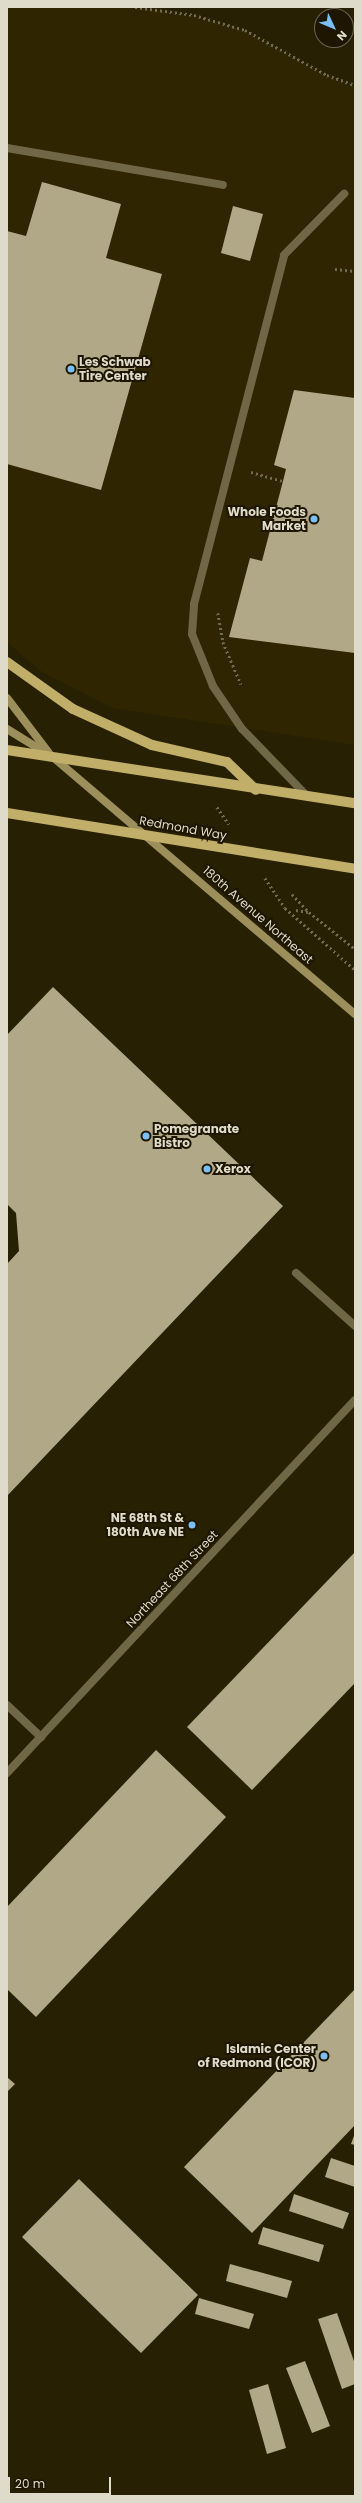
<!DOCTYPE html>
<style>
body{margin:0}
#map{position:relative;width:362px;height:2503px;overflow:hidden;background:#272002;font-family:Poppins,sans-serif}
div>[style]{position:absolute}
.built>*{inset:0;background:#2f2500}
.building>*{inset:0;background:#b0a887}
.path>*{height:2.5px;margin-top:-1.25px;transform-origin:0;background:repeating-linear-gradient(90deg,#706a51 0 2px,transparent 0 5px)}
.lane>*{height:8px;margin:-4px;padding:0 4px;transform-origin:4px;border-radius:4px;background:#706747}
.street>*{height:8px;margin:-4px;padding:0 4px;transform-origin:4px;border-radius:4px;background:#706747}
.secondary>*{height:8px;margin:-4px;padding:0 4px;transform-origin:4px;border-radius:4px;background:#9d8f5b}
.primary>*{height:10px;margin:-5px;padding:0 5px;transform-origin:5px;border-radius:5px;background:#c1ae69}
.dots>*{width:11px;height:11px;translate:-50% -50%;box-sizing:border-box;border:2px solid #1e1600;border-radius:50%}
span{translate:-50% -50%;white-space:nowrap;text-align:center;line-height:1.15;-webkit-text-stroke:4px #1e1600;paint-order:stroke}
.poi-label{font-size:12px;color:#dfdbca;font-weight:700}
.left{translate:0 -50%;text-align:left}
.right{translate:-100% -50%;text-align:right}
.street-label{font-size:12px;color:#dfdbca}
.frame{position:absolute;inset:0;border:8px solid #dfdbca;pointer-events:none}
.north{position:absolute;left:314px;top:8px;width:40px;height:40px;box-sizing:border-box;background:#1e1600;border:1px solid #6b6551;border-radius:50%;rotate:134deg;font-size:11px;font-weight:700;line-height:16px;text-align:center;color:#dfdbca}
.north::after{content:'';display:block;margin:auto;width:14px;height:18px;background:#7abff8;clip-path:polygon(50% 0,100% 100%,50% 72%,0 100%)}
.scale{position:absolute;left:8px;top:2477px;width:103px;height:18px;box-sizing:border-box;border:2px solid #dfdbca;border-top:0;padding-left:5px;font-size:12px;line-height:14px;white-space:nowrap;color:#dfdbca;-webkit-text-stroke:3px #1e1600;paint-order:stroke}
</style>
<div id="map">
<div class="built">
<i style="clip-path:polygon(7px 7px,135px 7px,194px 15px,245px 30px,327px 75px,355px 85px,355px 745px,112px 708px,42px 672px,7px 642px)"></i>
</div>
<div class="building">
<i style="clip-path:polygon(42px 182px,121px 204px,106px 258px,162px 274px,101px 490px,7px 464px,7px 231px,26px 236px)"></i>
<i style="clip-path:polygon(233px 206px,263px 214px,250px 261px,221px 253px)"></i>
<i style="clip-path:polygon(294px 390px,355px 398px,355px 653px,229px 637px,250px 558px,262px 561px,283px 481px,286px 469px,274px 465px)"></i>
<i style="clip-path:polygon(53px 987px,283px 1206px,7px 1496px,7px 1264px,19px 1251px,16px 1213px,7px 1204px,7px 1035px)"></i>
<i style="clip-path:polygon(355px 1552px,355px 1683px,252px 1790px,187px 1727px)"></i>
<i style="clip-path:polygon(156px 1750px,226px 1817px,36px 2017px,7px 1989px,7px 1907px)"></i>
<i style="clip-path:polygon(355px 1989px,355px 2125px,252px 2233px,184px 2167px)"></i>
<i style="clip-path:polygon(7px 2077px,15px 2084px,7px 2092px)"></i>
<i style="clip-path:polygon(355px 2133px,355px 2145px,351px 2144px)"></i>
<i style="clip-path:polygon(331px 2158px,355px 2166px,355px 2187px,325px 2177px)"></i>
<i style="clip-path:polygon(79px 2179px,198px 2295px,141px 2353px,22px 2237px)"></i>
<i style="clip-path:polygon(294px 2194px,349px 2213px,343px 2229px,289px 2211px)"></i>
<i style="clip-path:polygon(263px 2227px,324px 2245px,319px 2262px,258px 2244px)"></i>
<i style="clip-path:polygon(230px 2264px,292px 2281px,287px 2298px,226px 2281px)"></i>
<i style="clip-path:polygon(199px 2298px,254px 2314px,249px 2329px,195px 2314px)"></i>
<i style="clip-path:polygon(337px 2313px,355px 2364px,355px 2384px,342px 2389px,318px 2319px)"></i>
<i style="clip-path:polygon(305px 2361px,330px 2426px,312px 2433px,286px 2368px)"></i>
<i style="clip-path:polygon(268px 2384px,286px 2448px,267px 2454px,249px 2390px)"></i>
</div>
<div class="path">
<i style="left:135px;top:7px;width:60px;rotate:7.7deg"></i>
<i style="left:194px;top:15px;width:53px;rotate:16.4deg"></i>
<i style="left:245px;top:30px;width:94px;rotate:28.8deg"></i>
<i style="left:327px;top:75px;width:30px;rotate:20deg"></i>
<i style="left:335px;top:269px;width:20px;rotate:6deg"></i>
<i style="left:251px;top:472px;width:33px;rotate:16deg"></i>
<i style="left:218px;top:613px;width:29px;rotate:80deg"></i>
<i style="left:223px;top:642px;width:46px;rotate:66.8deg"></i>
<i style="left:217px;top:807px;width:21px;rotate:55deg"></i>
<i style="left:265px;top:878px;width:36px;rotate:56deg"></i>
<i style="left:285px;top:908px;width:94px;rotate:41.5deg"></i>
<i style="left:292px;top:894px;width:25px;rotate:47deg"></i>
<i style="left:296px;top:910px;width:13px;rotate:9deg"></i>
<i style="left:309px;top:912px;width:59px;rotate:38.8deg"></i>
</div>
<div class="lane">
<i style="left:7px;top:148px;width:219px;rotate:9.7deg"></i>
<i style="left:308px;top:797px;width:95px;rotate:-134.1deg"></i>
<i style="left:242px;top:729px;width:52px;rotate:-124deg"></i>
<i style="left:213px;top:686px;width:56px;rotate:-112deg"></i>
<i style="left:192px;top:634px;width:30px;rotate:-86deg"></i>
<i style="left:194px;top:604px;width:360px;rotate:-75.5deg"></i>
<i style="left:284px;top:255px;width:86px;rotate:-45.5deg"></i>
<i style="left:296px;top:1273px;width:79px;rotate:41.9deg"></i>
<i style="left:7px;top:1705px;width:47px;rotate:43.3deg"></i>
</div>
<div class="street">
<i style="left:7px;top:1773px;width:510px;rotate:-46.99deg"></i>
</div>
<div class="secondary">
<i style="left:7px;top:698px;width:69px;rotate:52.6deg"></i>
<i style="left:7px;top:729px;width:55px;rotate:31.7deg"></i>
<i style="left:54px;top:758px;width:395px;rotate:40.4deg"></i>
</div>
<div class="primary">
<i style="left:7px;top:662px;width:81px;rotate:35.5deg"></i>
<i style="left:73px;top:709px;width:87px;rotate:24.5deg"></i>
<i style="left:152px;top:745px;width:77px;rotate:12.8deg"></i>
<i style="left:227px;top:762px;width:40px;rotate:44deg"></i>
<i style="left:7px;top:750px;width:352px;rotate:8.7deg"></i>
<i style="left:7px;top:813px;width:352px;rotate:9.1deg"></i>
</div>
<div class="dots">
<i style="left:71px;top:369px;background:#7abff8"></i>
<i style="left:314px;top:519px;background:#7abff8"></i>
<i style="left:146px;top:1136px;background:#7abff8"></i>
<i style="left:207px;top:1169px;background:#7abff8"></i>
<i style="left:192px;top:1525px;background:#7abff8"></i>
<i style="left:324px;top:2056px;background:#7abff8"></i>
</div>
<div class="poi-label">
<span class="left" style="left:79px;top:369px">Les Schwab<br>Tire Center</span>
<span class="right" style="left:306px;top:519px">Whole Foods<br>Market</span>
<span class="left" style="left:154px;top:1136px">Pomegranate<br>Bistro</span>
<span class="left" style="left:215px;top:1169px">Xerox</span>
<span class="right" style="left:184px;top:1525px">NE 68th St &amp;<br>180th Ave NE</span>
<span class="right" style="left:316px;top:2056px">Islamic Center<br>of Redmond (ICOR)</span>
</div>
<div class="street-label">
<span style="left:183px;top:828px;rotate:10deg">Redmond Way</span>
<span style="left:258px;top:915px;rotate:41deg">180th Avenue Northeast</span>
<span style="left:172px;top:1579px;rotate:-47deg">Northeast 68th Street</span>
</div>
<div class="frame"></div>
<div class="north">N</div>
<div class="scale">20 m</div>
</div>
